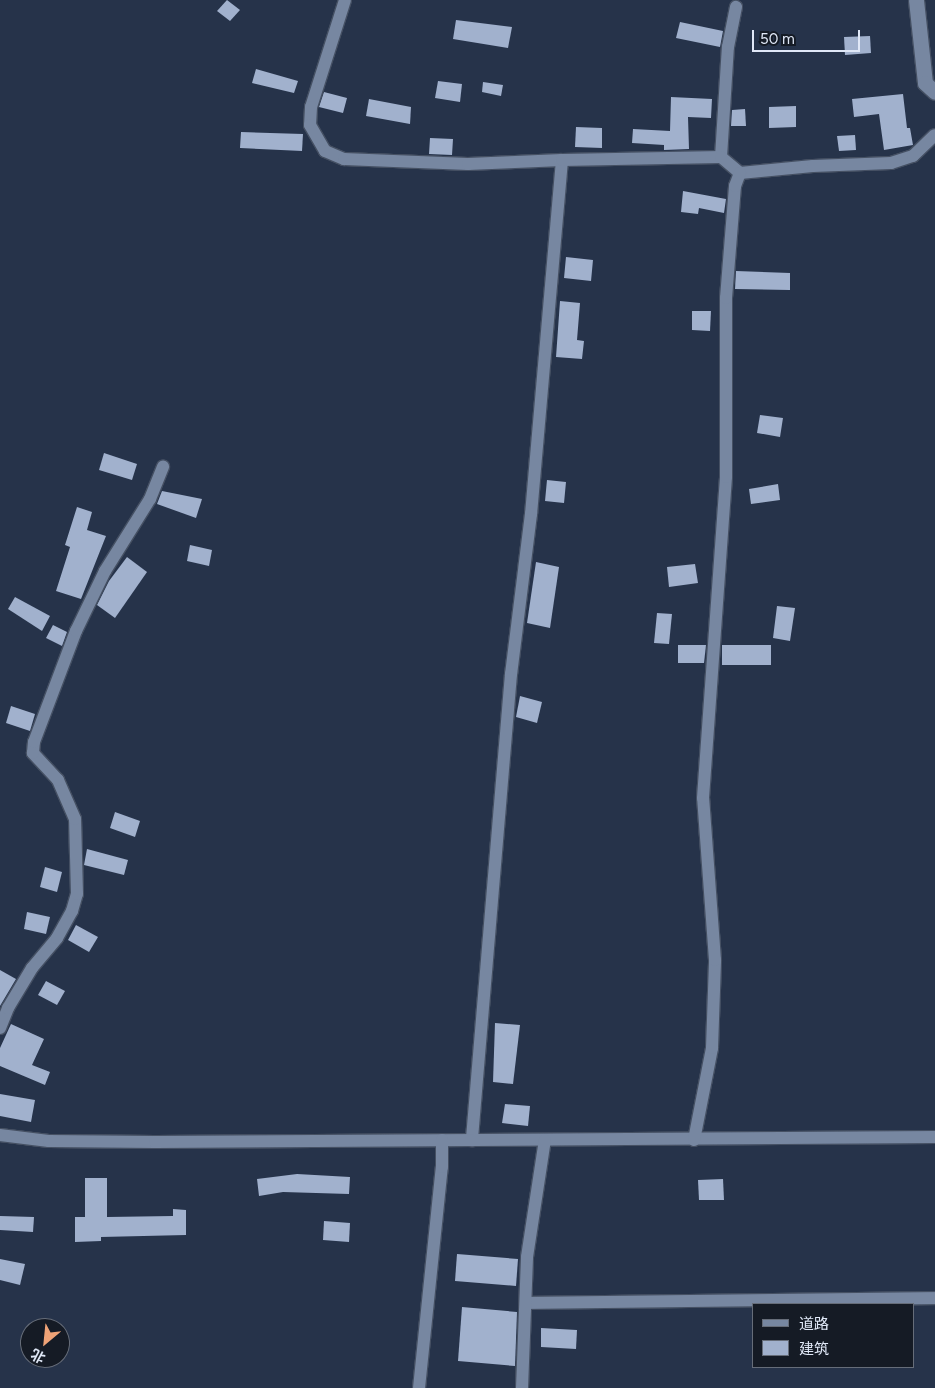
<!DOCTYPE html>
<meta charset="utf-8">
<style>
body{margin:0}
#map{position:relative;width:935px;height:1388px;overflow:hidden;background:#26334a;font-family:Figtree,"Noto Sans SC",sans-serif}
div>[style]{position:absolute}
.building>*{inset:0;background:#a1b1cd}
.roads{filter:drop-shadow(1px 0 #455063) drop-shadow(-1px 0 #455063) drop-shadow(0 1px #455063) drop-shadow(0 -1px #455063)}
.street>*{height:12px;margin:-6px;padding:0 6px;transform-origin:6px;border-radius:6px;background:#7787a1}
.secondary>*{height:15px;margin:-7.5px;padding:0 7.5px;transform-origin:7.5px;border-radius:7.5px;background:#7787a1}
span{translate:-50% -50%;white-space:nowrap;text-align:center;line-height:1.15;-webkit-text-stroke:5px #151b25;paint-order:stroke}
.legend{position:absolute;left:752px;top:1303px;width:162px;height:65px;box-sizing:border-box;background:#151b25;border:1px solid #666d79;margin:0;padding:6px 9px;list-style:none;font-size:15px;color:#e0e8f7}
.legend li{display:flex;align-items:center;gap:10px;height:25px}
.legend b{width:25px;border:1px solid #666d79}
.north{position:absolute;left:20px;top:1318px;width:50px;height:50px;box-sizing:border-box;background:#151b25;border:1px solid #666d79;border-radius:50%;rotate:208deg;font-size:14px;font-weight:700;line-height:20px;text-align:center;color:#e0e8f7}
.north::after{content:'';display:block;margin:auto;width:18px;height:22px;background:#efa377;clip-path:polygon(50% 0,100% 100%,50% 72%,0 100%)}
.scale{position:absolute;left:752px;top:30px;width:108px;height:22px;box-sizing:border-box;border:2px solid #e0e8f7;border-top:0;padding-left:6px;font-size:15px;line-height:18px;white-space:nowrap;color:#e0e8f7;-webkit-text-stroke:4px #151b25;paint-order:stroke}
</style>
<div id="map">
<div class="building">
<i style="clip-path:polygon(227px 0,240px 10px,230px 21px,217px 11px)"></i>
<i style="clip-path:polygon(456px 20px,512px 27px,508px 48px,453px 39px)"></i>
<i style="clip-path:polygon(680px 22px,723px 31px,720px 47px,676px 38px)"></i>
<i style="clip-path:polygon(870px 36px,871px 53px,845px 55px,844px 37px)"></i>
<i style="clip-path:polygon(256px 69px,298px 81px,294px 93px,252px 83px)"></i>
<i style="clip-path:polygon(438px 81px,462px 84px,460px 102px,435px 98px)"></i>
<i style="clip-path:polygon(483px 82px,503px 85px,501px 96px,482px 92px)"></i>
<i style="clip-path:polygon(324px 92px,347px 98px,343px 113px,319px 107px)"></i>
<i style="clip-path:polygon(903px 94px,907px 128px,910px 128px,913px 145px,884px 150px,879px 114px,854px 117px,852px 99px)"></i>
<i style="clip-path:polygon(671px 97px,712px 99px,711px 118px,688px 117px,689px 149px,664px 150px,664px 145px,632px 143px,633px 129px,670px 131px)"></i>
<i style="clip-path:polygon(369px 99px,411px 107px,410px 124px,366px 116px)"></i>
<i style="clip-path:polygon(796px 106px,796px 127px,769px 128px,769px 107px)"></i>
<i style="clip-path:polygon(745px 109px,746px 126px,731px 126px,732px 110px)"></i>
<i style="clip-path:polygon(576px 127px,602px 128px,602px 148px,575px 147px)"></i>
<i style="clip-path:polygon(241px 132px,303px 134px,302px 151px,240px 148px)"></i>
<i style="clip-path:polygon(855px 135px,856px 150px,839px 151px,837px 136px)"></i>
<i style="clip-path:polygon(430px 138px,453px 139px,452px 155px,429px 154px)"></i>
<i style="clip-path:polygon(683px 191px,726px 199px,724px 213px,699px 208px,698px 214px,681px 212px)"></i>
<i style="clip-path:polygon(566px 257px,593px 260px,591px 281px,564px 278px)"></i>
<i style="clip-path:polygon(736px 271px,790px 273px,790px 290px,735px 289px)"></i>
<i style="clip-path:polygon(560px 301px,580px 303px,577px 340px,584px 341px,582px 359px,556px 357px)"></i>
<i style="clip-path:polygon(692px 311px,711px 311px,710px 331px,692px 330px)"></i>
<i style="clip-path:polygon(760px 415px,783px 418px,780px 437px,757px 433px)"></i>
<i style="clip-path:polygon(104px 453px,137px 464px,132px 480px,99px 470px)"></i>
<i style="clip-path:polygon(547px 480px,566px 482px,564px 503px,545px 501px)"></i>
<i style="clip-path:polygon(778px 484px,780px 500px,751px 504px,749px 489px)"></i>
<i style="clip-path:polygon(162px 491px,202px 499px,196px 518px,157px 504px)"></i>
<i style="clip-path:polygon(77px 507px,92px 512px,87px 530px,106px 536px,81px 599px,56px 591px,70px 547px,65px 545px)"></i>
<i style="clip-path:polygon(190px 545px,212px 550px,209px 566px,187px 561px)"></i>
<i style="clip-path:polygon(127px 557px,147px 572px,115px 618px,97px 605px,109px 581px)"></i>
<i style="clip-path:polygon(536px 562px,559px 567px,550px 628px,527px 623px)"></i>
<i style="clip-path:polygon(695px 564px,698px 583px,669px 587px,667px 567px)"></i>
<i style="clip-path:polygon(15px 597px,50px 616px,42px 631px,8px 609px)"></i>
<i style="clip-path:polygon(777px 606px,795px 608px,790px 641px,773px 638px)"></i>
<i style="clip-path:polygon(657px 613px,672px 614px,669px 644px,654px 643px)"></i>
<i style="clip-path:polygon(53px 625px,67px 632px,62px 646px,46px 638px)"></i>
<i style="clip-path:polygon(678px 645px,706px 645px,704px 663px,678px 663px)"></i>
<i style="clip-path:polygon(722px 645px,771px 645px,771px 665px,722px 665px)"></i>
<i style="clip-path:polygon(520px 696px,542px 702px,537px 723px,516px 717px)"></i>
<i style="clip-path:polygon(11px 706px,35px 714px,30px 731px,6px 723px)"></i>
<i style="clip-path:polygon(115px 812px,140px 821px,135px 837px,110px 828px)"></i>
<i style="clip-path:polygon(87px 849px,128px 860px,124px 875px,84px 865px)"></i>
<i style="clip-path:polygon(45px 867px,62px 872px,57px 892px,40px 887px)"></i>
<i style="clip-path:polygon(27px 912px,50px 917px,46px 934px,24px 929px)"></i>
<i style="clip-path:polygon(76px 925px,98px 937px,89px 952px,68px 940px)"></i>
<i style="clip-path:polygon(0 970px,16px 979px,0 1006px)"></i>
<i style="clip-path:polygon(46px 981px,65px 991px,57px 1005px,38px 995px)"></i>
<i style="clip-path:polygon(495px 1023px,520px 1025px,513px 1084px,493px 1082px)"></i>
<i style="clip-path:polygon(11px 1024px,44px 1039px,32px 1065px,50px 1072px,45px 1085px,0 1066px,0 1048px)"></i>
<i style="clip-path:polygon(0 1094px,35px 1100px,31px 1122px,0 1116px)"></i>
<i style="clip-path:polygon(505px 1104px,530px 1106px,528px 1126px,502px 1123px)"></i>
<i style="clip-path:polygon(297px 1174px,350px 1177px,349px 1194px,283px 1192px,259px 1196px,257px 1179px)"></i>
<i style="clip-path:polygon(85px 1178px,107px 1178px,107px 1217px,173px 1216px,173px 1209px,186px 1210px,186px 1235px,101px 1237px,101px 1241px,75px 1242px,75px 1217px,85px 1217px)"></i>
<i style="clip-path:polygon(723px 1179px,724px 1200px,699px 1200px,698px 1180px)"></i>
<i style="clip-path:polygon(0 1216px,34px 1217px,33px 1232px,0 1230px)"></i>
<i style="clip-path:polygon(324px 1221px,350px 1223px,349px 1242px,323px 1240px)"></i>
<i style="clip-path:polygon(457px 1254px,518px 1259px,516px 1286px,455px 1281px)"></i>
<i style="clip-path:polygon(0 1259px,25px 1264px,20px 1285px,0 1280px)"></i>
<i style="clip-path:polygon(462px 1307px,517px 1312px,515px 1366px,458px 1361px)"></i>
<i style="clip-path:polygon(541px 1328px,577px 1330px,576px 1349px,541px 1347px)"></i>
</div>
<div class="roads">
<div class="street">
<i style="left:345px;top:0;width:112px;rotate:107.6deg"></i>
<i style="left:311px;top:107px;width:18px;rotate:93deg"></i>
<i style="left:310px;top:125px;width:30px;rotate:60deg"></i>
<i style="left:325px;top:151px;width:21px;rotate:23deg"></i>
<i style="left:344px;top:159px;width:124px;rotate:2.3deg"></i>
<i style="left:468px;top:164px;width:94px;rotate:-2.4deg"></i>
<i style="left:562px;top:160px;width:355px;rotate:95deg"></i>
<i style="left:531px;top:514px;width:161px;rotate:97.1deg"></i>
<i style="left:511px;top:674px;width:468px;rotate:94.8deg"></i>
<i style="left:721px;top:157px;width:110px;rotate:-86.4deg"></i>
<i style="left:728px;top:47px;width:41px;rotate:-78.7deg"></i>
<i style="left:562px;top:160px;width:159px;rotate:-1.1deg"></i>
<i style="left:721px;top:157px;width:25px;rotate:40deg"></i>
<i style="left:740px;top:173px;width:73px;rotate:-5.5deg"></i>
<i style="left:813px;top:166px;width:78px;rotate:-2.2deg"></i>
<i style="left:891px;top:163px;width:23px;rotate:-18deg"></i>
<i style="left:913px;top:156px;width:30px;rotate:-44deg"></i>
<i style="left:0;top:1028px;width:22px;rotate:-68deg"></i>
<i style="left:8px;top:1008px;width:47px;rotate:-59deg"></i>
<i style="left:32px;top:968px;width:39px;rotate:-50deg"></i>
<i style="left:57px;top:938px;width:31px;rotate:-61deg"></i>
<i style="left:72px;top:911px;width:18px;rotate:-74deg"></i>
<i style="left:77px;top:894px;width:75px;rotate:-91.5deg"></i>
<i style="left:75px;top:819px;width:43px;rotate:-113.6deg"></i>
<i style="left:58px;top:780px;width:37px;rotate:-133deg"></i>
<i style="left:33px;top:753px;width:11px;rotate:-85deg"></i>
<i style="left:34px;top:742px;width:119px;rotate:-69.3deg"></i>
<i style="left:76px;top:631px;width:67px;rotate:-64.2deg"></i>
<i style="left:105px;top:571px;width:85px;rotate:-58deg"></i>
<i style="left:150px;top:499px;width:35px;rotate:-68deg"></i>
<i style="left:0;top:1135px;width:49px;rotate:7deg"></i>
<i style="left:49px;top:1141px;width:106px;rotate:0.5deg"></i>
<i style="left:155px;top:1142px;width:780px;rotate:-0.37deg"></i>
<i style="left:694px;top:1140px;width:94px;rotate:-78.9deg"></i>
<i style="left:712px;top:1048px;width:88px;rotate:-88deg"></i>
<i style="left:715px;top:960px;width:162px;rotate:-94.2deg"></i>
<i style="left:703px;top:798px;width:322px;rotate:-85.9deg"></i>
<i style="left:726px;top:477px;width:179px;rotate:-90deg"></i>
<i style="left:726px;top:298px;width:112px;rotate:-85.4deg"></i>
<i style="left:735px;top:186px;width:14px;rotate:-69deg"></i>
<i style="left:527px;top:1303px;width:408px;rotate:-0.7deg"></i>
<i style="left:419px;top:1388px;width:222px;rotate:-84.1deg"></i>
<i style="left:442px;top:1167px;width:27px;rotate:-90deg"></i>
<i style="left:522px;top:1388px;width:131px;rotate:-87.8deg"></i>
<i style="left:527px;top:1257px;width:118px;rotate:-81.3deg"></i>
</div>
<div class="secondary">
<i style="left:916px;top:0;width:83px;rotate:83.8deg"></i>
<i style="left:925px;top:83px;width:13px;rotate:42deg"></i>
</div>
</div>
<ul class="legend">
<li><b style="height:6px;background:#7787a1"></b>道路</li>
<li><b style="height:14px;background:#a1b1cd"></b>建筑</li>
</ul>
<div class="north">北</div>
<div class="scale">50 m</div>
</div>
